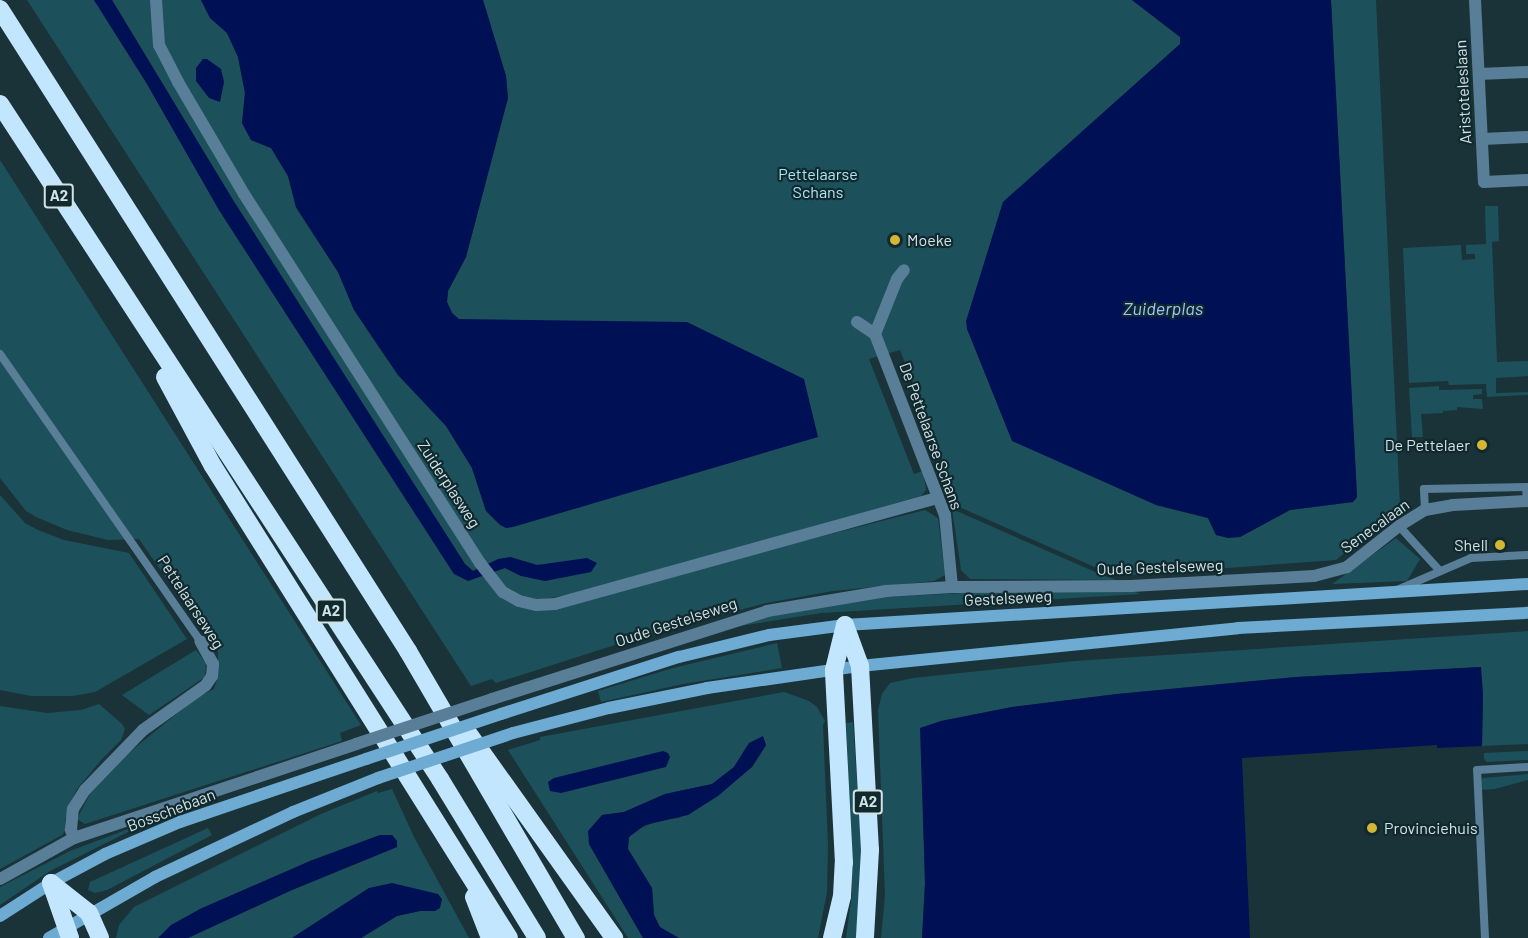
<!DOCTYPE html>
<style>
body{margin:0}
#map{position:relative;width:1528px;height:938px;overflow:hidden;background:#1a3339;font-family:Barlow,sans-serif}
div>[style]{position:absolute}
.green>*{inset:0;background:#1c515c}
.water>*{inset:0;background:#001054}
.service>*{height:8px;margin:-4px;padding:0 4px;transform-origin:4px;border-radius:4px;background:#597e97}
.minor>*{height:12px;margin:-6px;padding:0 6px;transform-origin:6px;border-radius:6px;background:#597e97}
.secondary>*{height:12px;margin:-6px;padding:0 6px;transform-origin:6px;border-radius:6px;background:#6eabd2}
.motorway>*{height:18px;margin:-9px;padding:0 9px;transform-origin:9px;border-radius:9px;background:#c3e6ff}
.minor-bridge>*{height:12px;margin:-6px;padding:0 6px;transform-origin:6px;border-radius:6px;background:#597e97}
.secondary-bridge>*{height:12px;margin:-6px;padding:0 6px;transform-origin:6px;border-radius:6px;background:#6eabd2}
.dots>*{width:16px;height:16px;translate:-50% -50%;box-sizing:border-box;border:3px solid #10292e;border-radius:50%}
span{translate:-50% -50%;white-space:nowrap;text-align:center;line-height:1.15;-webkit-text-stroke:4.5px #10292e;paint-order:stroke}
.shield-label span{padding:2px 4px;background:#10292e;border:2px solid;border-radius:4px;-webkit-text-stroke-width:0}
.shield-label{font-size:15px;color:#d3e2e5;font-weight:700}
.street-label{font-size:16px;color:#d3e2e5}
.park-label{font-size:16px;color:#ade7f6}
.poi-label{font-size:16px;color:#d3e2e5}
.left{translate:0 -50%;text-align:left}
.right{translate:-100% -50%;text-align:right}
.water-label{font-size:18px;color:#a1c3ff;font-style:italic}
</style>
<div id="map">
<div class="green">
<i style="clip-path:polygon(27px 0,94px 0,147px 84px,219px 210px,454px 574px,482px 576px,501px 595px,536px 609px,925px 510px,938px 518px,945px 575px,934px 581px,833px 591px,766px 603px,640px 637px,496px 683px,492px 679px,471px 686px)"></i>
<i style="clip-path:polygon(112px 0,150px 0,153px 10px,153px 46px,163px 66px,477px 569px,473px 571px,465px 564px,233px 200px)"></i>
<i style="clip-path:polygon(160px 0,201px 0,210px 18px,227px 33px,238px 57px,245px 93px,242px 123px,251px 140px,271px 148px,288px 176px,296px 208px,338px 272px,354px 310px,378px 346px,398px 375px,446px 426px,472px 468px,486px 511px,578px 508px,615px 496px,452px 313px,447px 302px,448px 291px,466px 257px,508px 98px,506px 76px,483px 0,1132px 0,1180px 37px,1180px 44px,1003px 202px,967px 321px,967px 329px,1156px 505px,1208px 518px,1216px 535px,1240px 537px,1290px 510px,1352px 502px,1357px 498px,1331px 0,1376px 0,1400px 506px,1336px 560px,1132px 575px,1097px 568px,957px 506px,951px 490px,945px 491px,936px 466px,944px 463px,900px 350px,869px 359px,914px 474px,923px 471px,926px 490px,921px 496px,578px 593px,538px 600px,522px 597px,504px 585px,493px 572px,505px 568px,521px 576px,550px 564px,537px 565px,510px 557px,488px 566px,248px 192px,170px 63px,163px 43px)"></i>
<i style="clip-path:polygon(0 160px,361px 725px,340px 733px,342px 741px,85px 824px,77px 819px,93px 788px,125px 756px,196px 698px,214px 689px,218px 677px,218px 652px,139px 539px,108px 540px,67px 530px,36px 517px,26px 511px,0 478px)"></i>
<i style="clip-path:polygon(1485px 206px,1498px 206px,1499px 241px,1492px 242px,1497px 362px,1528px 361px,1528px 376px,1496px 378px,1496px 393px,1528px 392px,1528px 395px,1487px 397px,1486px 384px,1449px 385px,1448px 381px,1409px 383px,1403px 248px,1461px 245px,1462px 260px,1475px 259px,1475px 254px,1466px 254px,1466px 245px,1486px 244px)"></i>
<i style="clip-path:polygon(1439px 386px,1439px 390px,1482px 389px,1482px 394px,1473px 395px,1473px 399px,1482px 399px,1483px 409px,1457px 407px,1457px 410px,1443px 411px,1443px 413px,1421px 414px,1423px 437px,1412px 437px,1409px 388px)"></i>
<i style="clip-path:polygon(0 495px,25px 523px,38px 530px,64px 540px,129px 553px,187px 639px,95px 692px,73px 696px,31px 696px,0 690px)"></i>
<i style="clip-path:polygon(952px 509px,1102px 575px,1116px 580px,970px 579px,961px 570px)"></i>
<i style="clip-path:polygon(1396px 538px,1420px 559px,1407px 581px,1332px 584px)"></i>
<i style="clip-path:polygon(1133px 591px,1140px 594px,821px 613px,722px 629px,767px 614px,867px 598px,983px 592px)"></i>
<i style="clip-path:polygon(1528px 631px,1528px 744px,1482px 746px,1483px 694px,1480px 667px,1297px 677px,1117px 694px,1012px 707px,941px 721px,921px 728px,925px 883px,922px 938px,881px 938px,885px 895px,878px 710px,882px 694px,890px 683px,913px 678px,1075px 661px)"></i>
<i style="clip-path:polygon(777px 643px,782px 668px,683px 684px,601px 702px,598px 691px,673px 668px)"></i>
<i style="clip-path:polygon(196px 650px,206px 663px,205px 677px,149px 715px,122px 695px)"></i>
<i style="clip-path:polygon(784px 692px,809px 701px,817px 707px,825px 721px,823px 725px,828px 845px,827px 892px,818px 938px,679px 938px,668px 934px,660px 928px,654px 915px,652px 888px,628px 849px,629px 837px,636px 830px,660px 820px,679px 818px,752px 767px,766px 745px,749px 743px,734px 767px,712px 784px,665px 794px,624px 812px,602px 815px,589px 844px,643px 938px,628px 938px,508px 750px,540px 740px,540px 737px)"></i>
<i style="clip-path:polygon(99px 704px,122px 724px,125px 729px,121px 740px,102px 759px,77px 789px,69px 805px,65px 821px,67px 828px,62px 835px,0 869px,0 706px,47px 713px,81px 710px)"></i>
<i style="clip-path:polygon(853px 722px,861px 844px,860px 895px,856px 938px,846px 938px,852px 894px,852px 845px,846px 723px)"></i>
<i style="clip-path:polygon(1528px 751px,1528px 760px,1487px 762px,1484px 759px,1484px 753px)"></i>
<i style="clip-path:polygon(1528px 774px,1528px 780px,1495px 789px,1480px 790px,1479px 783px,1483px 778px)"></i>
<i style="clip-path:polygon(392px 789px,414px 837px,469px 938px,361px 938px,397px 916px,420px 911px,435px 911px,369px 888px,292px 938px,188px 938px,292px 890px,397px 847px,397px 841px,392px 835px,380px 835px,310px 861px,200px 909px,158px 938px,116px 938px,119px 925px,134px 907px,321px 814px,377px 791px,378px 793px)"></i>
<i style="clip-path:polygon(152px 820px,50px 871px,0 905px,0 887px,70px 851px)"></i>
<i style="clip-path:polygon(208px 828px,212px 835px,107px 890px,95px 893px,88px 890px,90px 882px)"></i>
</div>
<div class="water">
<i style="clip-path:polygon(94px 0,112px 0,233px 200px,465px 564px,473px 571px,498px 559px,510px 557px,537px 565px,587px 558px,597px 563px,591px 572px,545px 581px,521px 576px,505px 568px,468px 581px,454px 574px,219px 210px,147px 84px)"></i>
<i style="clip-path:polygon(201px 0,483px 0,506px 76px,508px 98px,466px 257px,448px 291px,447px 302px,452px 313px,459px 319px,687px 322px,804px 379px,818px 437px,513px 527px,506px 528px,500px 525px,486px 511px,472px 468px,446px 426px,398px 375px,354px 310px,338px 272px,296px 207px,288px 176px,271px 148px,251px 140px,242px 123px,245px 93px,238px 57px,227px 33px,210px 18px)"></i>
<i style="clip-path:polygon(1132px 0,1331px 0,1356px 476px,1357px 497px,1353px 502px,1290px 510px,1240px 537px,1228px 538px,1216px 535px,1208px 518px,1156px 505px,1012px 441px,967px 329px,966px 321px,1003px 202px,1180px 44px,1180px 37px)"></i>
<i style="clip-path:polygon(203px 59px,207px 59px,221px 69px,224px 82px,220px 102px,209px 98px,196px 81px,196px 68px)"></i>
<i style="clip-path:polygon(1481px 667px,1483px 694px,1482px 746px,1437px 748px,1437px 745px,1242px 758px,1250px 938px,922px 938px,925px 883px,920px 728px,941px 721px,1012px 707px,1117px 694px,1296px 677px)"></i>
<i style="clip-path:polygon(763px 736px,766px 745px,752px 767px,718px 796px,688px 815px,645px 825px,629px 837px,628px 849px,652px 888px,654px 915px,660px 927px,679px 938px,643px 938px,589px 844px,588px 831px,602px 815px,624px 812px,665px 794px,712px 784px,734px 767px,749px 743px)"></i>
<i style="clip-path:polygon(663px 751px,668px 753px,670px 757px,666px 767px,561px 793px,550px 791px,548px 782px,554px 778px)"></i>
<i style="clip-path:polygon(380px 835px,392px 835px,397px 841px,397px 847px,292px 890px,188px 938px,158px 938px,171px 925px,200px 909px,310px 861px)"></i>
<i style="clip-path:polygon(392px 883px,438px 894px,442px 899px,440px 908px,435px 911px,420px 911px,397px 916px,361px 938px,292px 938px,369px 888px)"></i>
</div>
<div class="service">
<i style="left:0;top:354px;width:350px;rotate:55.1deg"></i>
<i style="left:1425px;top:510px;width:21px;rotate:-93deg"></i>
<i style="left:1424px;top:489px;width:102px;rotate:-1.1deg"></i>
<i style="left:1526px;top:487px;width:14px;rotate:86deg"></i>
<i style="left:1399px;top:526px;width:61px;rotate:47.7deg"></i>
<i style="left:1397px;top:590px;width:81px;rotate:-23.4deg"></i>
<i style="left:1471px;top:558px;width:57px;rotate:-3deg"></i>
<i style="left:1485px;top:938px;width:168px;rotate:-92.7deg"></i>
<i style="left:1477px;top:770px;width:51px;rotate:-3.4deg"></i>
</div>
<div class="minor">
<i style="left:156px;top:0;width:45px;rotate:86.2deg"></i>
<i style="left:159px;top:45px;width:42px;rotate:62.8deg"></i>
<i style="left:178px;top:82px;width:130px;rotate:59.5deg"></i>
<i style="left:244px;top:194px;width:438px;rotate:57.4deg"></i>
<i style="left:480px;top:563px;width:37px;rotate:52deg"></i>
<i style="left:503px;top:592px;width:18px;rotate:29deg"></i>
<i style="left:519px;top:601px;width:18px;rotate:13deg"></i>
<i style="left:537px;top:605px;width:18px;rotate:-3deg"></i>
<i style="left:555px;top:604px;width:397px;rotate:-15.5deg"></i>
<i style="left:1475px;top:0;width:182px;rotate:87.2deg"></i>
<i style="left:1484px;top:182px;width:44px;rotate:-2.6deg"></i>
<i style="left:1479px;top:74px;width:49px;rotate:-2.3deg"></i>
<i style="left:1482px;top:139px;width:46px;rotate:-2.5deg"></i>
<i style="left:857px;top:322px;width:22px;rotate:34deg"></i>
<i style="left:875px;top:334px;width:194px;rotate:68.9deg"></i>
<i style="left:945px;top:515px;width:72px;rotate:84.4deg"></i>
<i style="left:875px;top:334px;width:59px;rotate:-68.2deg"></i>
<i style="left:897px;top:279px;width:11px;rotate:-52deg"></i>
<i style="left:492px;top:699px;width:289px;rotate:-17.7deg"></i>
<i style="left:767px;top:611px;width:121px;rotate:-9.5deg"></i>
<i style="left:886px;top:591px;width:66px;rotate:-3.5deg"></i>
<i style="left:952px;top:587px;width:179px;rotate:-0.3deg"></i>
<i style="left:1131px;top:586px;width:183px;rotate:-3.1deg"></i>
<i style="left:1314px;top:576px;width:34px;rotate:-15deg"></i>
<i style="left:1347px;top:567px;width:66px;rotate:-38.3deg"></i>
<i style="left:1399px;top:526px;width:31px;rotate:-32deg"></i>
<i style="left:1425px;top:510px;width:28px;rotate:-10deg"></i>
<i style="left:1453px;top:505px;width:75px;rotate:-3.1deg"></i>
<i style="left:74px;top:838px;width:9px;rotate:-111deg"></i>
<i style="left:71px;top:830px;width:21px;rotate:-85deg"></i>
<i style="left:73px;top:809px;width:22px;rotate:-58deg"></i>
<i style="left:85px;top:790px;width:83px;rotate:-46deg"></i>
<i style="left:143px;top:730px;width:77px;rotate:-35.5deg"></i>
<i style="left:206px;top:685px;width:11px;rotate:-56deg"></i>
<i style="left:212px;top:676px;width:12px;rotate:-85deg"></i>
<i style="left:213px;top:664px;width:26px;rotate:-119deg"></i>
<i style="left:0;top:879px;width:85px;rotate:-29deg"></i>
<i style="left:74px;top:838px;width:297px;rotate:-18.4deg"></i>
</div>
<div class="secondary">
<i style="left:501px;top:714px;width:187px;rotate:-17.8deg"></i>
<i style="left:679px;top:657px;width:93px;rotate:-13.7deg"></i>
<i style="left:769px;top:635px;width:77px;rotate:-7.5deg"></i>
<i style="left:845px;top:625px;width:684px;rotate:-3.44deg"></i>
<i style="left:513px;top:733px;width:99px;rotate:-14.6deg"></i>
<i style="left:609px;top:708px;width:100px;rotate:-11.5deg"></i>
<i style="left:707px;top:688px;width:155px;rotate:-8.2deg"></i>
<i style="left:860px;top:666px;width:380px;rotate:-5.7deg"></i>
<i style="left:1238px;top:628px;width:290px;rotate:-3deg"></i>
<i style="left:0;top:916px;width:61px;rotate:-32.9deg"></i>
<i style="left:51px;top:883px;width:61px;rotate:-28.2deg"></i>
<i style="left:105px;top:854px;width:82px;rotate:-23.1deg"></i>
<i style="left:180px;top:822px;width:196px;rotate:-18.7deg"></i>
<i style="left:49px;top:938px;width:122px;rotate:-29.9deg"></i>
<i style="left:155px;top:877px;width:153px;rotate:-25.2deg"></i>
<i style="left:293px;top:812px;width:92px;rotate:-21.8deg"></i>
</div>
<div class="motorway">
<i style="left:0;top:9px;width:761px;rotate:57.56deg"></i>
<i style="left:408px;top:651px;width:333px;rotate:59.7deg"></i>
<i style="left:0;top:104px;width:806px;rotate:56.9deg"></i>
<i style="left:440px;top:779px;width:186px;rotate:58.6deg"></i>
<i style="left:165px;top:377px;width:101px;rotate:61.7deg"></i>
<i style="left:213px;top:466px;width:557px;rotate:57.91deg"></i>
<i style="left:845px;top:625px;width:44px;rotate:69.9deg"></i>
<i style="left:860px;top:666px;width:184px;rotate:86.9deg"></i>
<i style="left:870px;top:850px;width:88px;rotate:93.3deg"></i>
<i style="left:468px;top:733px;width:252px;rotate:54.5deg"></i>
<i style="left:51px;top:883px;width:48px;rotate:38.3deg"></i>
<i style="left:89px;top:913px;width:27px;rotate:66deg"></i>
<i style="left:51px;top:883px;width:58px;rotate:70.9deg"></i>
<i style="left:474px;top:897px;width:44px;rotate:68.7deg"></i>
<i style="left:832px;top:938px;width:43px;rotate:-76.6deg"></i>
<i style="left:842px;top:896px;width:33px;rotate:-87deg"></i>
<i style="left:844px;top:863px;width:193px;rotate:-93deg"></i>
<i style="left:834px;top:670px;width:46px;rotate:-76.3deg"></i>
</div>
<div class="minor-bridge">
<i style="left:356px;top:744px;width:143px;rotate:-18.3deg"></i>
</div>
<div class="secondary-bridge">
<i style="left:366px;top:759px;width:142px;rotate:-18.4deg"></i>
<i style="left:378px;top:778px;width:142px;rotate:-18.4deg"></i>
</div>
<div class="dots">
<i style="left:895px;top:240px;background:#d4b635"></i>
<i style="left:1482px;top:445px;background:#d4b635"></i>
<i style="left:1500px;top:545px;background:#d4b635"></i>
<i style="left:1372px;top:828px;background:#d4b635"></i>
</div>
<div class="shield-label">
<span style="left:59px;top:196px">A2</span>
<span style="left:331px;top:611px">A2</span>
<span style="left:868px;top:802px">A2</span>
</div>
<div class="street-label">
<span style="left:1463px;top:92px;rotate:-93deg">Aristoteleslaan</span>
<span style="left:931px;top:436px;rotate:70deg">De Pettelaarse Schans</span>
<span style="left:449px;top:484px;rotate:57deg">Zuiderplasweg</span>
<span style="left:1375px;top:526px;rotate:-36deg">Senecalaan</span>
<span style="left:1160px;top:567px;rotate:-2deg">Oude Gestelseweg</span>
<span style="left:1008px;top:598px;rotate:-3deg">Gestelseweg</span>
<span style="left:191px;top:602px;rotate:57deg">Pettelaarseweg</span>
<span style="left:676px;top:622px;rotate:-18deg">Oude Gestelseweg</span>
<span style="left:171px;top:810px;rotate:-21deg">Bosschebaan</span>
</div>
<div class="park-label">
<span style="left:818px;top:183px">Pettelaarse<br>Schans</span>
</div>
<div class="poi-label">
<span class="left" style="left:907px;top:240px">Moeke</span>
<span class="right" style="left:1470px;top:445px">De Pettelaer</span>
<span class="right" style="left:1488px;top:545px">Shell</span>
<span class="left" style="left:1384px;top:828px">Provinciehuis</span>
</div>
<div class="water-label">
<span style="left:1163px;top:308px">Zuiderplas</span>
</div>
</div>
